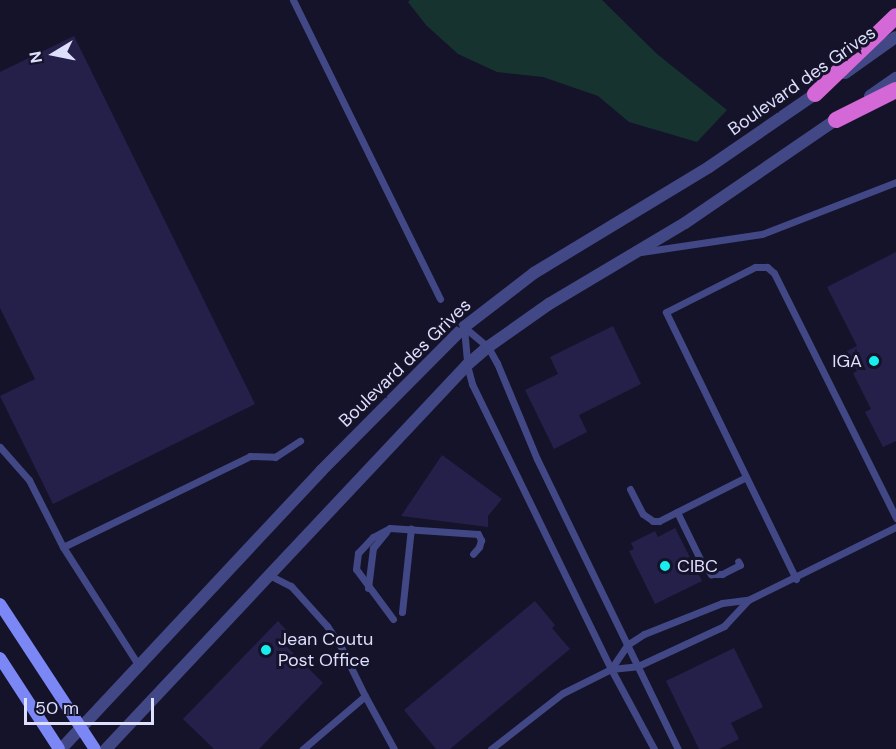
<!DOCTYPE html>
<html>
<head>
<meta charset="utf-8">
<style>
  body { margin:0 }
  #map { position:relative; width:896px; height:749px; overflow:hidden; background:#14132a; font-family:"DM Sans",sans-serif }
  div>[style] { position:absolute }
  .green>* { inset:0; background:#16332f }
  .building>* { inset:0; background:#242049 }
  .service>* { height:7px; margin:-3.5px; padding:0 3.5px; transform-origin:3.5px; border-radius:3.5px; background:#424785 }
  .tertiary>* { height:12px; margin:-6px; padding:0 6px; transform-origin:6px; border-radius:6px; background:#424785 }
  .secondary>* { height:12px; margin:-6px; padding:0 6px; transform-origin:6px; border-radius:6px; background:#7c87f6 }
  .trunk>* { height:16px; margin:-8px; padding:0 8px; transform-origin:8px; border-radius:8px; background:#d368d6 }
  .dots>* { width:16px; height:16px; translate:-50% -50%; box-sizing:border-box; border:3px solid #14132a; border-radius:50% }
  span { translate:-50% -50%; white-space:nowrap; text-align:center; line-height:1.15; -webkit-text-stroke:6px #14132a; paint-order:stroke }
  .street-label { font-size:18px; color:#dedefd }
  .poi-label { font-size:18px; color:#dedefd }
  .right { translate:-100% -50%; text-align:right }
  .left { translate:0 -50%; text-align:left }
  .north { position:absolute; left:24px; top:24px; width:60px; height:60px; -webkit-text-stroke:4px #14132a; paint-order:stroke; rotate:260deg; font-size:16px; font-weight:700; line-height:24px; text-align:center; color:#dedefd }
  .north::after { content:''; display:block; margin:auto; width:21px; height:27px; background:#dedefd; clip-path:polygon(50% 0,100% 100%,50% 72%,0 100%) }
  .scale { position:absolute; left:24px; top:698px; width:130px; height:27px; box-sizing:border-box; border:3px solid #dedefd; border-top:0; padding-left:8px; font-size:18px; line-height:21px; white-space:nowrap; color:#dedefd; -webkit-text-stroke:4px #14132a; paint-order:stroke }
</style>
</head>
<body>
<div id="map">
  <div class="green">
    <i style="clip-path:polygon(410px 0,602px 0,657px 54px,727px 110px,697px 142px,629px 122px,598px 96px,543px 77px,497px 72px,458px 54px,426px 25px,408px 2px)"></i>
  </div>
  <div class="building">
    <i style="clip-path:polygon(74px 36px,255px 404px,53px 504px,0 396px,35px 379px,0 308px,0 72px)"></i>
    <i style="clip-path:polygon(896px 252px,896px 441px,883px 447px,865px 412px,871px 409px,853px 373px,857px 371px,847px 351px,857px 346px,827px 287px)"></i>
    <i style="clip-path:polygon(613px 326px,641px 384px,579px 415px,587px 432px,554px 449px,525px 390px,558px 374px,550px 357px)"></i>
    <i style="clip-path:polygon(442px 455px,502px 499px,488px 516px,488px 527px,401px 516px)"></i>
    <i style="clip-path:polygon(675px 528px,702px 581px,655px 604px,629px 551px,634px 549px,631px 543px,655px 531px,658px 537px)"></i>
    <i style="clip-path:polygon(535px 601px,555px 625px,552px 628px,570px 649px,450px 749px,436px 749px,404px 710px)"></i>
    <i style="clip-path:polygon(278px 621px,288px 632px,280px 640px,323px 683px,259px 749px,214px 749px,183px 719px)"></i>
    <i style="clip-path:polygon(734px 648px,763px 707px,731px 723px,739px 739px,719px 749px,699px 749px,666px 681px)"></i>
  </div>
  <div class="service">
    <i style="left:293px;top:0;width:333px;rotate:63.8deg"></i>
    <i style="left:641px;top:252px;width:122px;rotate:-8.5deg"></i>
    <i style="left:762px;top:234px;width:144px;rotate:-21.2deg"></i>
    <i style="left:464px;top:327px;width:31px;rotate:40deg"></i>
    <i style="left:488px;top:347px;width:18px;rotate:61deg"></i>
    <i style="left:497px;top:363px;width:104px;rotate:67.4deg"></i>
    <i style="left:537px;top:459px;width:322px;rotate:64.1deg"></i>
    <i style="left:464px;top:327px;width:38px;rotate:85deg"></i>
    <i style="left:467px;top:365px;width:20px;rotate:75deg"></i>
    <i style="left:472px;top:384px;width:317px;rotate:64deg"></i>
    <i style="left:611px;top:669px;width:91px;rotate:61.7deg"></i>
    <i style="left:0;top:447px;width:44px;rotate:48.7deg"></i>
    <i style="left:29px;top:480px;width:75px;rotate:63.1deg"></i>
    <i style="left:63px;top:547px;width:141px;rotate:57.4deg"></i>
    <i style="left:630px;top:489px;width:28px;rotate:63deg"></i>
    <i style="left:643px;top:514px;width:12px;rotate:35deg"></i>
    <i style="left:653px;top:521px;width:6px"></i>
    <i style="left:659px;top:521px;width:97px;rotate:-26.8deg"></i>
    <i style="left:677px;top:512px;width:52px;rotate:63.9deg"></i>
    <i style="left:700px;top:559px;width:19px;rotate:54deg"></i>
    <i style="left:711px;top:574px;width:11px"></i>
    <i style="left:722px;top:574px;width:20px;rotate:-27deg"></i>
    <i style="left:740px;top:565px;width:4px;rotate:-117deg"></i>
    <i style="left:63px;top:547px;width:208px;rotate:-25.9deg"></i>
    <i style="left:250px;top:456px;width:25px;rotate:2deg"></i>
    <i style="left:275px;top:457px;width:30px;rotate:-33deg"></i>
    <i style="left:269px;top:575px;width:25px;rotate:27deg"></i>
    <i style="left:291px;top:586px;width:54px;rotate:48deg"></i>
    <i style="left:327px;top:626px;width:23px;rotate:56deg"></i>
    <i style="left:340px;top:645px;width:57px;rotate:63.9deg"></i>
    <i style="left:365px;top:696px;width:82px;rotate:139.5deg"></i>
    <i style="left:796px;top:579px;width:297px;rotate:-116deg"></i>
    <i style="left:666px;top:312px;width:100px;rotate:-26.8deg"></i>
    <i style="left:755px;top:267px;width:12px"></i>
    <i style="left:767px;top:267px;width:9px;rotate:41deg"></i>
    <i style="left:774px;top:273px;width:274px;rotate:63.5deg"></i>
    <i style="left:368px;top:588px;width:40px;rotate:-82.9deg"></i>
    <i style="left:373px;top:548px;width:21px;rotate:-51deg"></i>
    <i style="left:402px;top:612px;width:84px;rotate:-83.9deg"></i>
    <i style="left:393px;top:619px;width:62px;rotate:-126.5deg"></i>
    <i style="left:356px;top:569px;width:16px;rotate:-83deg"></i>
    <i style="left:358px;top:553px;width:22px;rotate:-47deg"></i>
    <i style="left:373px;top:537px;width:19px;rotate:-28deg"></i>
    <i style="left:390px;top:528px;width:88px;rotate:3.9deg"></i>
    <i style="left:478px;top:534px;width:7px;rotate:63deg"></i>
    <i style="left:481px;top:540px;width:7px;rotate:106deg"></i>
    <i style="left:479px;top:547px;width:9px;rotate:131deg"></i>
    <i style="left:611px;top:669px;width:29px;rotate:-56deg"></i>
    <i style="left:627px;top:645px;width:20px;rotate:-33deg"></i>
    <i style="left:644px;top:634px;width:84px;rotate:-21.7deg"></i>
    <i style="left:722px;top:603px;width:26px;rotate:-7deg"></i>
    <i style="left:748px;top:600px;width:165px;rotate:-26.3deg"></i>
    <i style="left:365px;top:696px;width:60px;rotate:61.3deg"></i>
    <i style="left:491px;top:749px;width:91px;rotate:-37.9deg"></i>
    <i style="left:563px;top:693px;width:54px;rotate:-26.6deg"></i>
    <i style="left:611px;top:669px;width:27px;rotate:-6deg"></i>
    <i style="left:638px;top:666px;width:95px;rotate:-24.9deg"></i>
    <i style="left:724px;top:626px;width:35px;rotate:-47deg"></i>
  </div>
  <div class="tertiary">
    <i style="left:845px;top:73px;width:62px;rotate:-35.2deg"></i>
    <i style="left:870px;top:96px;width:32px;rotate:-35deg"></i>
    <i style="left:61px;top:749px;width:381px;rotate:-46.9deg"></i>
    <i style="left:321px;top:471px;width:203px;rotate:-45.2deg"></i>
    <i style="left:464px;top:327px;width:88px;rotate:-37.6deg"></i>
    <i style="left:534px;top:273px;width:205px;rotate:-31.2deg"></i>
    <i style="left:709px;top:167px;width:136px;rotate:-34.5deg"></i>
    <i style="left:106px;top:749px;width:527px;rotate:-46.77deg"></i>
    <i style="left:467px;top:365px;width:28px;rotate:-41deg"></i>
    <i style="left:488px;top:347px;width:75px;rotate:-35.2deg"></i>
    <i style="left:549px;top:304px;width:158px;rotate:-30.8deg"></i>
    <i style="left:685px;top:223px;width:189px;rotate:-34.4deg"></i>
  </div>
  <div class="secondary">
    <i style="left:0;top:604px;width:173px;rotate:56.8deg"></i>
    <i style="left:0;top:658px;width:108px;rotate:57deg"></i>
  </div>
  <div class="trunk">
    <i style="left:815px;top:94px;width:112px;rotate:-43.9deg"></i>
    <i style="left:836px;top:120px;width:67px;rotate:-26.6deg"></i>
  </div>
  <div class="dots">
    <i style="left:874px;top:361px;background:#18eeeb"></i>
    <i style="left:665px;top:566px;background:#18eeeb"></i>
    <i style="left:266px;top:650px;background:#18eeeb"></i>
  </div>
  <div class="street-label">
    <span style="left:802px;top:81px;rotate:-35deg">Boulevard des Grives</span>
    <span style="left:405px;top:363px;rotate:-44deg">Boulevard des Grives</span>
  </div>
  <div class="poi-label">
    <span class="right" style="left:862px;top:361px">IGA</span>
    <span class="left" style="left:677px;top:566px">CIBC</span>
    <span class="left" style="left:278px;top:650px">Jean Coutu<br>Post Office</span>
  </div>
  <div class="north">N</div>
  <div class="scale">50 m</div>
</div>
</body>
</html>
